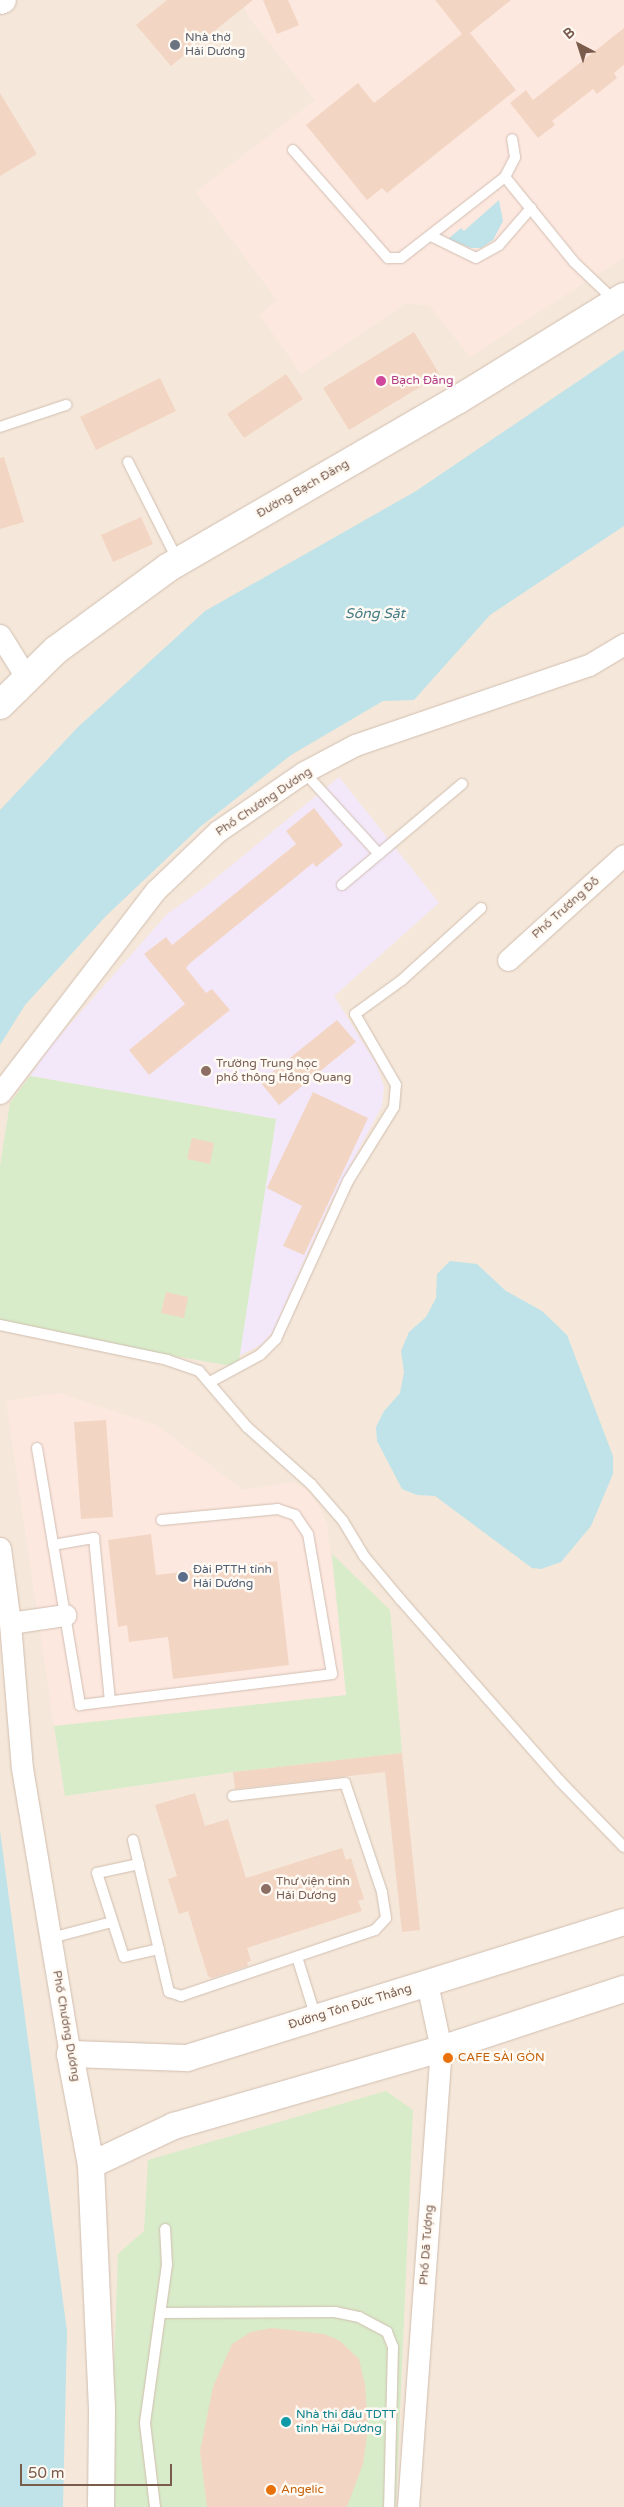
<!DOCTYPE html>
<html>
<head>
<meta charset="utf-8">
<style>
  body { margin:0 }
  #map { position:relative; width:624px; height:2507px; overflow:hidden; background:#fdf6ec; font-family:"Varela Round",sans-serif }
  div>[style] { position:absolute }
  .residential>* { inset:0; background:#f5e8da }
  .commercial>* { inset:0; background:#fde8e0 }
  .education>* { inset:0; background:#f3e8fa }
  .green>* { inset:0; background:#d8ecc9 }
  .water>* { inset:0; background:#bfe3e8 }
  .building>* { inset:0; background:#f3d5c3 }
  .roads { filter:drop-shadow(0 0 1px #d1beb0) drop-shadow(0 0 1px #d1beb0) }
  .service>* { height:10px; margin:-5px; padding:0 5px; transform-origin:5px; border-radius:5px; background:#fff }
  .minor>* { height:21px; margin:-10.5px; padding:0 10.5px; transform-origin:10.5px; border-radius:10.5px; background:#fff }
  .tertiary>* { height:26px; margin:-13px; padding:0 13px; transform-origin:13px; border-radius:13px; background:#fff }
  .secondary>* { height:28px; margin:-14px; padding:0 14px; transform-origin:14px; border-radius:14px; background:#fff }
  .dots>* { width:14px; height:14px; translate:-50% -50%; box-sizing:border-box; border:2px solid #fffaf3; border-radius:50% }
  span { translate:-50% -50%; white-space:nowrap; text-align:center; line-height:1.15; -webkit-text-stroke:5px #fffaf3; paint-order:stroke }
  .worship-label { font-size:12px; color:#5b616d }
  .left { translate:0 -50%; text-align:left }
  .hotel-label { font-size:12px; color:#b23c85 }
  .street-label { font-size:12px; color:#7a5c4d }
  .education-label { font-size:12px; color:#785e54 }
  .service-label { font-size:12px; color:#4e5e75 }
  .food-label { font-size:12px; color:#c56008 }
  .culture-label { font-size:12px; color:#0d838f }
  .water-label { font-size:14px; color:#437c86; font-style:italic }
  .north { position:absolute; left:554px; top:20px; width:50px; height:50px; -webkit-text-stroke:4px #fffaf3; paint-order:stroke; rotate:320deg; font-size:14px; font-weight:700; line-height:20px; text-align:center; color:#7a5c4d }
  .north::after { content:''; display:block; margin:auto; width:18px; height:22px; background:#7a5c4d; clip-path:polygon(50% 0,100% 100%,50% 72%,0 100%) }
  .scale { position:absolute; left:20px; top:2464px; width:152px; height:22px; box-sizing:border-box; border:2px solid #7a5c4d; border-top:0; padding-left:6px; font-size:15px; line-height:18px; white-space:nowrap; color:#7a5c4d; -webkit-text-stroke:4px #fffaf3; paint-order:stroke }
</style>
</head>
<body>
<div id="map">
  <div class="residential">
    <i style="clip-path:polygon(0 0,624px 0,624px 2507px,0 2507px)"></i>
  </div>
  <div class="commercial">
    <i style="clip-path:polygon(242px 0,624px 0,624px 257px,470px 357px,430px 306px,406px 303px,301px 374px,260px 315px,277px 300px,196px 192px,315px 100px,247px 15px)"></i>
    <i style="clip-path:polygon(59px 1393px,156px 1425px,243px 1490px,293px 1482px,306px 1489px,318px 1504px,327px 1525px,347px 1695px,54px 1726px,6px 1401px)"></i>
  </div>
  <div class="education">
    <i style="clip-path:polygon(339px 777px,439px 903px,334px 996px,377px 1065px,384px 1087px,382px 1106px,328px 1207px,273px 1331px,262px 1344px,239px 1356px,276px 1119px,30px 1076px,51px 1046px,167px 914px,205px 887px)"></i>
  </div>
  <div class="green">
    <i style="clip-path:polygon(30px 1076px,276px 1119px,238px 1367px,0 1326px,0 1166px,10px 1103px)"></i>
    <i style="clip-path:polygon(332px 1554px,390px 1610px,402px 1753px,233px 1772px,65px 1796px,54px 1726px,346px 1695px)"></i>
    <i style="clip-path:polygon(386px 2091px,413px 2110px,396px 2507px,109px 2507px,118px 2254px,144px 2231px,148px 2160px)"></i>
  </div>
  <div class="water">
    <i style="clip-path:polygon(499px 200px,503px 221px,493px 240px,481px 248px,471px 248px,448px 239px,461px 228px,464px 231px)"></i>
    <i style="clip-path:polygon(624px 350px,624px 526px,490px 615px,414px 700px,383px 701px,291px 755px,200px 827px,106px 916px,25px 1005px,0 1045px,0 810px,77px 728px,205px 611px,416px 491px)"></i>
    <i style="clip-path:polygon(450px 1261px,477px 1264px,506px 1291px,542px 1311px,567px 1335px,613px 1456px,613px 1474px,591px 1526px,561px 1562px,541px 1569px,532px 1568px,435px 1496px,417px 1495px,402px 1489px,377px 1441px,376px 1427px,384px 1411px,400px 1393px,404px 1372px,401px 1351px,409px 1332px,426px 1317px,436px 1298px,437px 1274px)"></i>
    <i style="clip-path:polygon(0 1831px,67px 2331px,63px 2507px,0 2507px)"></i>
  </div>
  <div class="building">
    <i style="clip-path:polygon(167px 0,253px 0,171px 66px,136px 25px)"></i>
    <i style="clip-path:polygon(263px 0,288px 0,299px 25px,277px 34px)"></i>
    <i style="clip-path:polygon(435px 0,511px 0,470px 33px,516px 90px,387px 193px,382px 188px,367px 200px,306px 125px,358px 83px,374px 103px,462px 34px)"></i>
    <i style="clip-path:polygon(624px 28px,624px 65px,614px 73px,617px 78px,597px 94px,593px 89px,552px 121px,555px 125px,538px 138px,510px 103px,526px 90px,533px 100px)"></i>
    <i style="clip-path:polygon(0 93px,37px 154px,0 176px)"></i>
    <i style="clip-path:polygon(414px 332px,440px 375px,349px 430px,323px 388px)"></i>
    <i style="clip-path:polygon(286px 374px,303px 399px,244px 438px,227px 414px)"></i>
    <i style="clip-path:polygon(160px 378px,176px 411px,96px 450px,80px 417px)"></i>
    <i style="clip-path:polygon(4px 457px,24px 522px,0 529px,0 458px)"></i>
    <i style="clip-path:polygon(141px 517px,153px 544px,113px 562px,101px 535px)"></i>
    <i style="clip-path:polygon(314px 808px,343px 845px,316px 867px,313px 863px,189px 964px,186px 968px,206px 993px,212px 989px,230px 1010px,149px 1075px,129px 1050px,185px 1004px,144px 954px,166px 937px,172px 945px,296px 844px,286px 831px)"></i>
    <i style="clip-path:polygon(337px 1020px,356px 1042px,279px 1105px,260px 1082px)"></i>
    <i style="clip-path:polygon(313px 1092px,368px 1118px,304px 1255px,283px 1246px,302px 1206px,267px 1188px)"></i>
    <i style="clip-path:polygon(192px 1138px,214px 1143px,210px 1164px,187px 1159px)"></i>
    <i style="clip-path:polygon(166px 1292px,188px 1297px,184px 1318px,161px 1313px)"></i>
    <i style="clip-path:polygon(106px 1420px,113px 1517px,81px 1519px,74px 1422px)"></i>
    <i style="clip-path:polygon(151px 1534px,156px 1575px,277px 1561px,289px 1665px,173px 1679px,168px 1637px,129px 1642px,127px 1625px,118px 1627px,108px 1540px)"></i>
    <i style="clip-path:polygon(402px 1753px,420px 1930px,402px 1932px,385px 1772px,235px 1789px,233px 1772px)"></i>
    <i style="clip-path:polygon(195px 1793px,205px 1826px,228px 1819px,246px 1878px,342px 1848px,346px 1860px,351px 1858px,364px 1899px,358px 1901px,362px 1911px,247px 1948px,251px 1961px,247px 1962px,248px 1966px,212px 1978px,208px 1976px,188px 1911px,179px 1914px,168px 1879px,177px 1876px,155px 1805px)"></i>
    <i style="clip-path:polygon(272px 2328px,324px 2334px,340px 2341px,359px 2359px,365px 2385px,368px 2428px,363px 2464px,347px 2507px,207px 2507px,200px 2451px,213px 2387px,232px 2344px,251px 2332px)"></i>
  </div>
  <div class="roads">
    <div class="service">
      <i style="left:293px;top:150px;width:144px;rotate:48.7deg"></i>
      <i style="left:388px;top:258px;width:13px"></i>
      <i style="left:401px;top:258px;width:132px;rotate:-37.9deg"></i>
      <i style="left:505px;top:177px;width:22px;rotate:-63deg"></i>
      <i style="left:515px;top:157px;width:18px;rotate:-99deg"></i>
      <i style="left:505px;top:177px;width:109px;rotate:50.9deg"></i>
      <i style="left:574px;top:262px;width:57px;rotate:43.6deg"></i>
      <i style="left:431px;top:236px;width:50px;rotate:26.1deg"></i>
      <i style="left:476px;top:258px;width:26px;rotate:-29deg"></i>
      <i style="left:499px;top:245px;width:49px;rotate:-49.1deg"></i>
      <i style="left:0;top:427px;width:70px;rotate:-18.4deg"></i>
      <i style="left:128px;top:462px;width:111px;rotate:63.2deg"></i>
      <i style="left:304px;top:772px;width:111px;rotate:47.6deg"></i>
      <i style="left:342px;top:885px;width:157px;rotate:-40.1deg"></i>
      <i style="left:0;top:1325px;width:171px;rotate:11.8deg"></i>
      <i style="left:167px;top:1360px;width:34px;rotate:19deg"></i>
      <i style="left:199px;top:1371px;width:74px;rotate:49.4deg"></i>
      <i style="left:247px;top:1427px;width:86px;rotate:41.7deg"></i>
      <i style="left:311px;top:1484px;width:49px;rotate:49.1deg"></i>
      <i style="left:343px;top:1521px;width:41px;rotate:59deg"></i>
      <i style="left:364px;top:1556px;width:56px;rotate:50.1deg"></i>
      <i style="left:400px;top:1599px;width:242px;rotate:48.7deg"></i>
      <i style="left:560px;top:1781px;width:92px;rotate:45.9deg"></i>
      <i style="left:210px;top:1382px;width:57px;rotate:-28.4deg"></i>
      <i style="left:260px;top:1355px;width:23px;rotate:-45deg"></i>
      <i style="left:276px;top:1339px;width:174px;rotate:-65.5deg"></i>
      <i style="left:348px;top:1181px;width:87px;rotate:-58.1deg"></i>
      <i style="left:394px;top:1107px;width:22px;rotate:-85deg"></i>
      <i style="left:396px;top:1085px;width:82px;rotate:-120deg"></i>
      <i style="left:355px;top:1014px;width:58px;rotate:-35.9deg"></i>
      <i style="left:402px;top:980px;width:107px;rotate:-42.3deg"></i>
      <i style="left:37px;top:1448px;width:261px;rotate:80.5deg"></i>
      <i style="left:80px;top:1705px;width:254px;rotate:-7deg"></i>
      <i style="left:332px;top:1674px;width:142px;rotate:-99.7deg"></i>
      <i style="left:308px;top:1534px;width:23px;rotate:-124deg"></i>
      <i style="left:295px;top:1515px;width:18px;rotate:-161deg"></i>
      <i style="left:278px;top:1509px;width:117px;rotate:174.6deg"></i>
      <i style="left:53px;top:1545px;width:42px;rotate:-9.7deg"></i>
      <i style="left:94px;top:1538px;width:164px;rotate:84.4deg"></i>
      <i style="left:133px;top:1840px;width:156px;rotate:76.7deg"></i>
      <i style="left:169px;top:1992px;width:13px;rotate:18deg"></i>
      <i style="left:181px;top:1996px;width:205px;rotate:-18.8deg"></i>
      <i style="left:375px;top:1930px;width:16px;rotate:-47deg"></i>
      <i style="left:386px;top:1918px;width:26px;rotate:-99deg"></i>
      <i style="left:382px;top:1892px;width:115px;rotate:-108.7deg"></i>
      <i style="left:345px;top:1783px;width:113px;rotate:173.4deg"></i>
      <i style="left:139px;top:1864px;width:43px;rotate:167.9deg"></i>
      <i style="left:97px;top:1873px;width:88px;rotate:72.2deg"></i>
      <i style="left:124px;top:1957px;width:36px;rotate:-13deg"></i>
      <i style="left:51px;top:1938px;width:63px;rotate:-14.7deg"></i>
      <i style="left:297px;top:1957px;width:64px;rotate:72.7deg"></i>
      <i style="left:162px;top:2313px;width:173px;rotate:-0.3deg"></i>
      <i style="left:335px;top:2312px;width:25px;rotate:12deg"></i>
      <i style="left:359px;top:2317px;width:32px;rotate:28deg"></i>
      <i style="left:387px;top:2332px;width:16px;rotate:68deg"></i>
      <i style="left:393px;top:2347px;width:160px;rotate:91.4deg"></i>
      <i style="left:155px;top:2507px;width:85px;rotate:-96.8deg"></i>
      <i style="left:145px;top:2423px;width:160px;rotate:-82.1deg"></i>
      <i style="left:167px;top:2265px;width:36px;rotate:-93deg"></i>
    </div>
    <div class="minor">
      <i style="left:0;top:635px;width:49px;rotate:58.2deg"></i>
      <i style="left:508px;top:960px;width:156px;rotate:-42.2deg"></i>
      <i style="left:0;top:1093px;width:256px;rotate:-52.5deg"></i>
      <i style="left:156px;top:890px;width:86px;rotate:-43.6deg"></i>
      <i style="left:218px;top:831px;width:104px;rotate:-34.5deg"></i>
      <i style="left:304px;top:772px;width:58px;rotate:-27.9deg"></i>
      <i style="left:355px;top:745px;width:247px;rotate:-18.9deg"></i>
      <i style="left:589px;top:665px;width:41px;rotate:-31deg"></i>
      <i style="left:0;top:1548px;width:76px;rotate:82.4deg"></i>
      <i style="left:10px;top:1623px;width:145px;rotate:85.3deg"></i>
      <i style="left:22px;top:1768px;width:290px;rotate:80.5deg"></i>
      <i style="left:10px;top:1623px;width:56px;rotate:-8.3deg"></i>
      <i style="left:408px;top:2507px;width:459px;rotate:-85.9deg"></i>
      <i style="left:441px;top:2049px;width:67px;rotate:-102deg"></i>
    </div>
    <div class="tertiary">
      <i style="left:0;top:1px;width:3px;rotate:-18deg"></i>
      <i style="left:91px;top:2165px;width:92px;rotate:-25.2deg"></i>
      <i style="left:174px;top:2126px;width:278px;rotate:-16.1deg"></i>
      <i style="left:441px;top:2049px;width:193px;rotate:-18.2deg"></i>
      <i style="left:101px;top:2507px;width:98px;rotate:-89.4deg"></i>
      <i style="left:102px;top:2409px;width:244px;rotate:-92.6deg"></i>
      <i style="left:91px;top:2165px;width:113px;rotate:-100.7deg"></i>
      <i style="left:70px;top:2054px;width:117px;rotate:2deg"></i>
      <i style="left:187px;top:2058px;width:458px;rotate:-17.3deg"></i>
    </div>
    <div class="secondary">
      <i style="left:0;top:705px;width:78px;rotate:-44.5deg"></i>
      <i style="left:56px;top:650px;width:140px;rotate:-36.3deg"></i>
      <i style="left:169px;top:567px;width:335px;rotate:-30.1deg"></i>
      <i style="left:459px;top:399px;width:194px;rotate:-31.7deg"></i>
    </div>
  </div>
  <div class="dots">
    <i style="left:175px;top:45px;background:#6b7280"></i>
    <i style="left:381px;top:381px;background:#d1479c"></i>
    <i style="left:206px;top:1071px;background:#8d6e63"></i>
    <i style="left:183px;top:1577px;background:#5c6f8a"></i>
    <i style="left:266px;top:1889px;background:#8d6e63"></i>
    <i style="left:448px;top:2058px;background:#e8710a"></i>
    <i style="left:286px;top:2422px;background:#0f9aa8"></i>
    <i style="left:271px;top:2490px;background:#e8710a"></i>
  </div>
  <div class="worship-label">
    <span class="left" style="left:185px;top:45px">Nhà thờ<br>Hải Dương</span>
  </div>
  <div class="hotel-label">
    <span class="left" style="left:391px;top:381px">Bạch Đằng</span>
  </div>
  <div class="street-label">
    <span style="left:303px;top:489px;rotate:-30deg">Đường Bạch Đằng</span>
    <span style="left:264px;top:802px;rotate:-34deg">Phố Chương Dương</span>
    <span style="left:566px;top:908px;rotate:-42deg">Phố Trương Đỗ</span>
    <span style="left:350px;top:2007px;rotate:-17deg">Đường Tôn Đức Thắng</span>
    <span style="left:66px;top:2026px;rotate:80deg">Phố Chương Dương</span>
    <span style="left:427px;top:2245px;rotate:-86deg">Phố Dã Tượng</span>
  </div>
  <div class="education-label">
    <span class="left" style="left:216px;top:1071px">Trường Trung học<br>phổ thông Hồng Quang</span>
    <span class="left" style="left:276px;top:1889px">Thư viện tỉnh<br>Hải Dương</span>
  </div>
  <div class="service-label">
    <span class="left" style="left:193px;top:1577px">Đài PTTH tỉnh<br>Hải Dương</span>
  </div>
  <div class="food-label">
    <span class="left" style="left:458px;top:2058px">CAFE SÀI GÒN</span>
    <span class="left" style="left:281px;top:2490px">Angelic</span>
  </div>
  <div class="culture-label">
    <span class="left" style="left:296px;top:2422px">Nhà thi đấu TDTT<br>tỉnh Hải Dương</span>
  </div>
  <div class="water-label">
    <span style="left:375px;top:614px">Sông Sặt</span>
  </div>
  <div class="north">B</div>
  <div class="scale">50 m</div>
</div>
</body>
</html>
